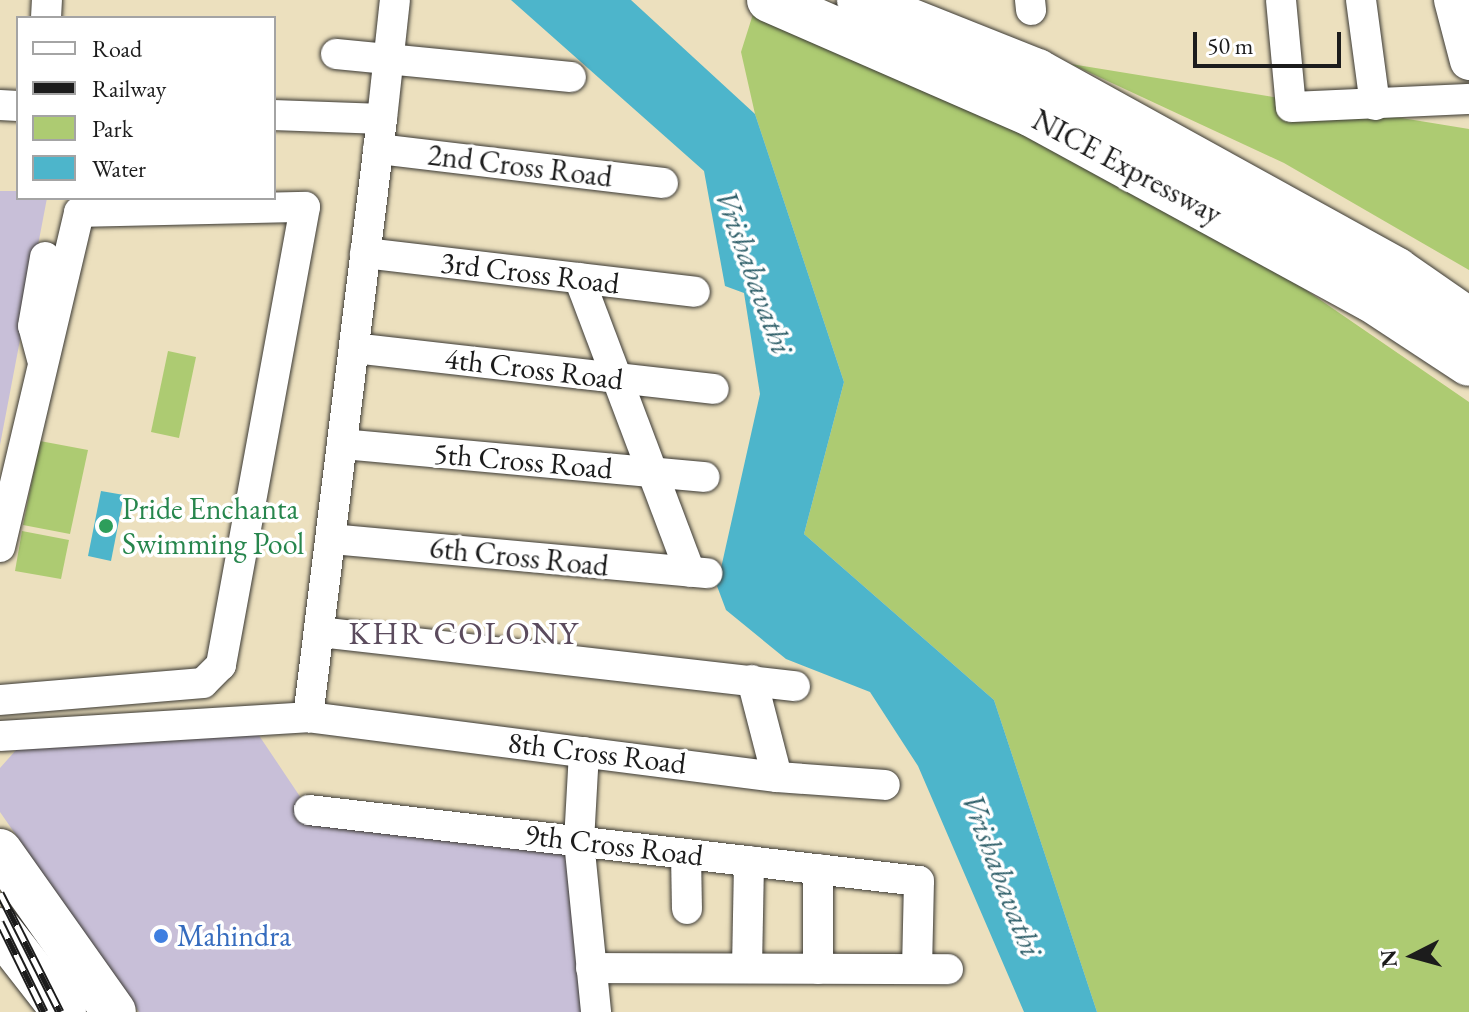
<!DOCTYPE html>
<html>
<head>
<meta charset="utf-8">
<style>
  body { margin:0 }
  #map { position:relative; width:1469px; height:1012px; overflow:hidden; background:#ece0be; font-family:"EB Garamond",serif }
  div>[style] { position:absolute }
  .industrial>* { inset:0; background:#c8bfd8 }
  .green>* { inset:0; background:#adcb72 }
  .water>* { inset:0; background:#4db5cb }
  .roads { filter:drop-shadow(0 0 2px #3b3934) drop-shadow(0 0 2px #3b3934) }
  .minor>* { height:30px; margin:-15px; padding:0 15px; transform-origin:15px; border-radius:15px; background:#fff }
  .major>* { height:38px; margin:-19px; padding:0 19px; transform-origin:19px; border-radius:19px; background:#fff }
  .highway>* { height:44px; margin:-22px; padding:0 22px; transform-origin:22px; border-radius:22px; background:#fff }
  .rail>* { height:9px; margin-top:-4.5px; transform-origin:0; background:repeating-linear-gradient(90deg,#fff 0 18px,#1c1c1c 0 36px); box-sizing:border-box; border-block:2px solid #1c1c1c }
  .dots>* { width:22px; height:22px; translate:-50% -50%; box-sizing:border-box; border:4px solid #fff; border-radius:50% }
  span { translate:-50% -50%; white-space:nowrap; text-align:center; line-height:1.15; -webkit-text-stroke:7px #fff; paint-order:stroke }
  .street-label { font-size:30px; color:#1c1c1c }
  .leisure-label { font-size:30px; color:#27864d }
  .left { translate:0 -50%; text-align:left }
  .shop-label { font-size:30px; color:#366cbe }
  .water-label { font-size:32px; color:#32616b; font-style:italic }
  .neighbourhood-label { font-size:32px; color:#5b4b5d; letter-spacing:2px }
  .legend { position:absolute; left:16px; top:16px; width:260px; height:184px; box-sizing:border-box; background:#fff; border:2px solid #a4a4a4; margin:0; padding:10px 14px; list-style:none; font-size:24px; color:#1c1c1c }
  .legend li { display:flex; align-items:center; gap:16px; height:40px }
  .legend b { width:40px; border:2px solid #a4a4a4 }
  .north { position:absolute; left:1373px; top:916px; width:80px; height:80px; -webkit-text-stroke:6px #fff; paint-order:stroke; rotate:264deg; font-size:22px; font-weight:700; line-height:32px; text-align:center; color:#1c1c1c }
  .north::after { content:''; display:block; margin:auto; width:28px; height:36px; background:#1c1c1c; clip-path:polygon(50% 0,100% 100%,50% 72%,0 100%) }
  .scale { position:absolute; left:1193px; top:32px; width:148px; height:36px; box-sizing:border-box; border:4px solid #1c1c1c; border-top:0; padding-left:10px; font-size:24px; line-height:28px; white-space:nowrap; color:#1c1c1c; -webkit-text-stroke:6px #fff; paint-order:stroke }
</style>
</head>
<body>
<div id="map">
  <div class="industrial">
    <i style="clip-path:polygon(0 191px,18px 191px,18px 198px,47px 198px,0 445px)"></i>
    <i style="clip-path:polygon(244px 713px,309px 810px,575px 843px,592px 1012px,139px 1012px,0 812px,0 768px,24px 741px)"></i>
  </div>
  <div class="green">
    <i style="clip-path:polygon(753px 14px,1025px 135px,1303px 288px,1469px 402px,1469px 1012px,1097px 1012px,994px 700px,804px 534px,844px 382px,755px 114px,741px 52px)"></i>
    <i style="clip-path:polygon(1071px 64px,1469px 129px,1469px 270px,1284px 163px)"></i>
    <i style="clip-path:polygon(168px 351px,196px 357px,179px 438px,151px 432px)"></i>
    <i style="clip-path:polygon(40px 441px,88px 450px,70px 534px,23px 525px)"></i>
    <i style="clip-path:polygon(22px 531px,69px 540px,61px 579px,15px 571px)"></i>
  </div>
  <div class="water">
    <i style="clip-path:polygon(511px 0,631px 0,755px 114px,844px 382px,804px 534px,994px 700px,1097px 1012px,1024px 1012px,918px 766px,870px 692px,786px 659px,726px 610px,717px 586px,760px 394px,744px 293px,725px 286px,704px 171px)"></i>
    <i style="clip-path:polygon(101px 491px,124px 495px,111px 561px,88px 556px)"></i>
  </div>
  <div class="roads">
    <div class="minor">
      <i style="left:1030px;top:0;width:10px;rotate:84deg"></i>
      <i style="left:1281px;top:0;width:107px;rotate:84.7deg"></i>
      <i style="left:1291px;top:107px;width:178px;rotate:-2.6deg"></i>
      <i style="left:1361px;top:0;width:106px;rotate:82.4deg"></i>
      <i style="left:46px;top:18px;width:18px;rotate:-87deg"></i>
      <i style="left:336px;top:54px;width:236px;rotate:5.6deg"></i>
      <i style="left:0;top:105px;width:18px;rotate:3deg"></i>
      <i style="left:274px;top:115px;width:108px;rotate:2.1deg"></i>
      <i style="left:382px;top:119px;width:603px;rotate:97.05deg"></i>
      <i style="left:382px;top:119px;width:120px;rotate:-83.8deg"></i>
      <i style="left:378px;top:149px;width:287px;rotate:6.8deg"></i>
      <i style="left:365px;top:253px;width:332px;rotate:6.7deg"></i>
      <i style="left:579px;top:278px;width:314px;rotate:69.3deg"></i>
      <i style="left:354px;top:348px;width:362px;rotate:6.5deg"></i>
      <i style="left:42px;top:359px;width:34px;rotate:-105deg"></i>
      <i style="left:33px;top:326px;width:70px;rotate:-80.1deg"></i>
      <i style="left:342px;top:444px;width:364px;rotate:5.2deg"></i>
      <i style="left:331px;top:539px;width:378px;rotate:5.2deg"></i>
      <i style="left:0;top:547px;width:344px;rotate:-76.7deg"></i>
      <i style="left:79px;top:212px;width:226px;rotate:-1.3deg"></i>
      <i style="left:305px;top:207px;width:466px;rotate:100.4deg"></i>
      <i style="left:221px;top:665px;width:25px;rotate:135deg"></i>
      <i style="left:203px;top:683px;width:204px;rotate:175.2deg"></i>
      <i style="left:320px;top:632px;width:478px;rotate:6.5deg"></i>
      <i style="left:752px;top:680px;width:100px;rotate:75.5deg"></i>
      <i style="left:0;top:736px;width:309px;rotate:-3.5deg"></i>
      <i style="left:308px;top:717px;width:473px;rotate:7.3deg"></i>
      <i style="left:777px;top:777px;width:108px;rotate:4.2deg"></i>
      <i style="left:584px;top:752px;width:89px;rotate:93.2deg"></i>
      <i style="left:579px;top:841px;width:172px;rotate:84.3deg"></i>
      <i style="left:309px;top:810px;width:614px;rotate:6.64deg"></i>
      <i style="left:919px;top:881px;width:88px;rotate:91.3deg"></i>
      <i style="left:686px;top:854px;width:55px;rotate:89deg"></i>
      <i style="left:818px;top:869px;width:100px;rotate:90deg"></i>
      <i style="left:591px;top:968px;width:357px;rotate:0.2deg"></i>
      <i style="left:747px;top:968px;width:107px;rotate:-88.9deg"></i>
    </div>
    <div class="major">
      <i style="left:1453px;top:0;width:63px;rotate:75.3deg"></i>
    </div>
    <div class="highway">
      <i style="left:769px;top:0;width:287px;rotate:23.6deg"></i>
      <i style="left:1032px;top:115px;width:385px;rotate:28.6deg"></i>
      <i style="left:1370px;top:299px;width:118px;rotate:33.3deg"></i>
      <i style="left:859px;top:0;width:192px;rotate:21.7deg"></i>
      <i style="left:1037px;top:71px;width:411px;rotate:28.9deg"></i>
      <i style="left:1397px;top:270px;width:88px;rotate:34.8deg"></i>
      <i style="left:0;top:851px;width:197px;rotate:54.7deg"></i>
      <i style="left:0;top:930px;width:104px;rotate:52deg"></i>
    </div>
  </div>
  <div class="rail">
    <i style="left:0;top:893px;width:133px;rotate:63.2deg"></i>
    <i style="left:0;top:922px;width:100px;rotate:63.9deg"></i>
  </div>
  <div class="dots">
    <i style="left:106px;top:526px;background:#2e9e5b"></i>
    <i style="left:161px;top:936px;background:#3f7fe0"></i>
  </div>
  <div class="street-label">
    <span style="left:520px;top:166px;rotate:7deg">2nd Cross Road</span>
    <span style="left:1127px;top:167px;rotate:28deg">NICE Expressway</span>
    <span style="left:530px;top:273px;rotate:7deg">3rd Cross Road</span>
    <span style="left:534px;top:369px;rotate:7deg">4th Cross Road</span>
    <span style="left:523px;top:461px;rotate:5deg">5th Cross Road</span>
    <span style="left:519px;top:557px;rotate:6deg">6th Cross Road</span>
    <span style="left:597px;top:753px;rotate:7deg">8th Cross Road</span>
    <span style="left:614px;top:845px;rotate:7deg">9th Cross Road</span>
  </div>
  <div class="leisure-label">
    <span class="left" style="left:122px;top:526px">Pride Enchanta<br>Swimming Pool</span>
  </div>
  <div class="shop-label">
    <span class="left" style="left:177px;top:936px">Mahindra</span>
  </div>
  <div class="water-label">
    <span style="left:754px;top:272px;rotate:70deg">Vrishabavathi</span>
    <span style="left:1002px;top:875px;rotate:69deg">Vrishabavathi</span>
  </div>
  <div class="neighbourhood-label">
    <span style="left:464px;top:633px">KHR COLONY</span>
  </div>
  <ul class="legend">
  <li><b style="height:10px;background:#fff"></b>Road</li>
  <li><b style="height:10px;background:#1c1c1c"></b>Railway</li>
  <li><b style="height:22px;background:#adcb72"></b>Park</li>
  <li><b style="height:22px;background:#4db5cb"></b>Water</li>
  </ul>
  <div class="north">N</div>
  <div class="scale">50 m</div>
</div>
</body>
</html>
